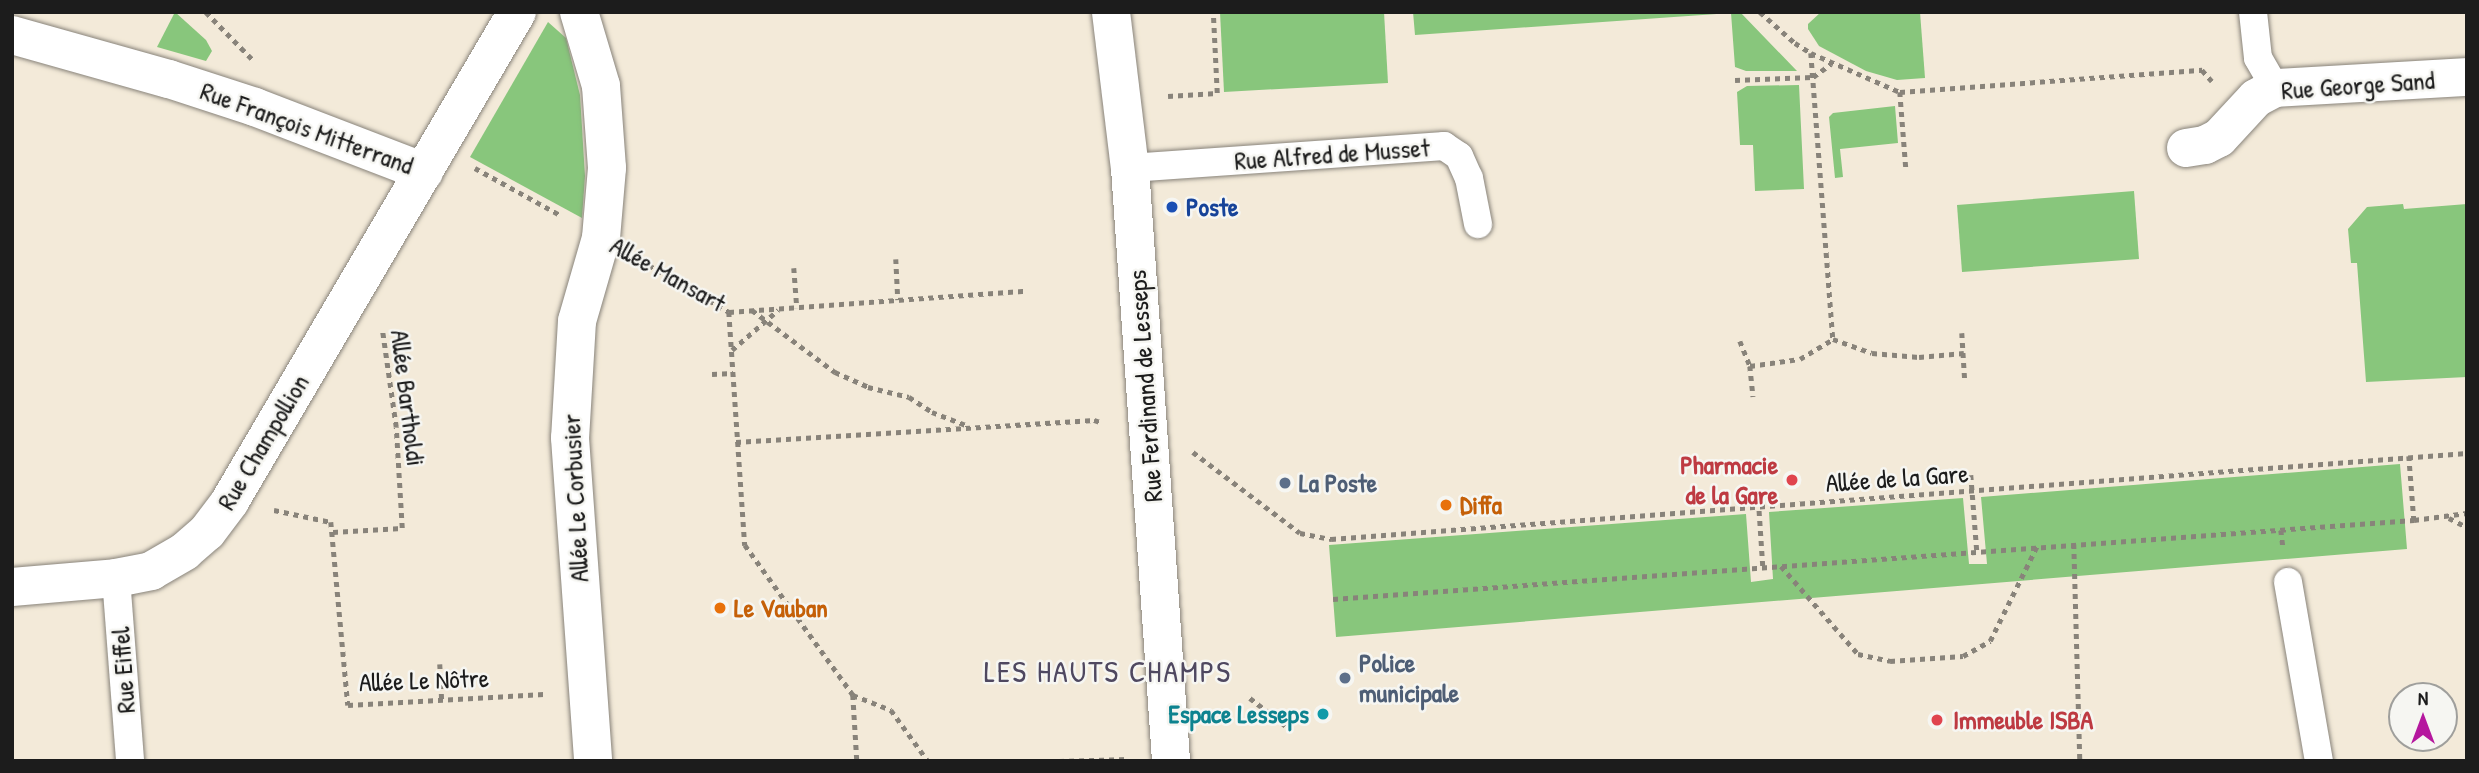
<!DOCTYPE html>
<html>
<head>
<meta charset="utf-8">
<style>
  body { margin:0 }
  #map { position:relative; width:2479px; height:773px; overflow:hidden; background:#f3ead9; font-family:"Patrick Hand",sans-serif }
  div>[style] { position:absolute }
  .green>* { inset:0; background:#88c67c }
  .path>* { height:4.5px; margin-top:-2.25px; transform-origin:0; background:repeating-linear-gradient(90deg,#88837a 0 5px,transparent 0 10px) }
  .roads { filter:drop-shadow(0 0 2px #88837a) drop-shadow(0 0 2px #88837a) }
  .lane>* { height:28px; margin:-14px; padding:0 14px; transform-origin:14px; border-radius:14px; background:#fff }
  .street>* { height:38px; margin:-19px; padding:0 19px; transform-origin:19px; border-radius:19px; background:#fff }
  .dots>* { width:19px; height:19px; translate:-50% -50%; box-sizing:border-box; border:4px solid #f6f6f2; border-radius:50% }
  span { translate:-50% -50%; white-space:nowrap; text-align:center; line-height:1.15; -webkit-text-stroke:5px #f6f6f2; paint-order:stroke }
  .street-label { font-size:26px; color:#1c1c1c }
  .transit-label { font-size:26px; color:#164399; font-weight:700 }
  .left { translate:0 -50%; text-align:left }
  .health-label { font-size:26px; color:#be3a42; font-weight:700 }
  .right { translate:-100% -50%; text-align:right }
  .service-label { font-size:26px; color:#4e5e75; font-weight:700 }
  .food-label { font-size:26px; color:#c56008; font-weight:700 }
  .culture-label { font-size:26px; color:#0d838f; font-weight:700 }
  .quarter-label { font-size:30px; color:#4f4860; letter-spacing:2px }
  .frame { position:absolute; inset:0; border:14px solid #1c1c1c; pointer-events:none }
  .north { position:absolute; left:2388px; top:682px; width:70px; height:70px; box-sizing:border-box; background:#f6f6f2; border:2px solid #9f9f9c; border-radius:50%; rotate:0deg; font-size:19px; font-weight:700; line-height:28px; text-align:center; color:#1c1c1c }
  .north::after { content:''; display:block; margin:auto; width:24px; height:32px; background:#b5179e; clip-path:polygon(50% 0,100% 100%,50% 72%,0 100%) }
</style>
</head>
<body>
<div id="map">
  <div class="green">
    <i style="clip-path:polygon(175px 12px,206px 40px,212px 51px,206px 61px,157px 47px)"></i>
    <i style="clip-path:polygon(1220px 12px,1384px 12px,1388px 83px,1224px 92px)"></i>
    <i style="clip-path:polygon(1413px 12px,1740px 12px,1797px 71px,1746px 71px,1735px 67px,1731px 13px,1415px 35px)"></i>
    <i style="clip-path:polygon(1821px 12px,1920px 12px,1925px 78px,1897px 80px,1866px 71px,1819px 46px,1808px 29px,1808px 24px)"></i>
    <i style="clip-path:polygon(548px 22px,566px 38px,580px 95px,585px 176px,582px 218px,470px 157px)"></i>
    <i style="clip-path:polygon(1799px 85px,1804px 189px,1755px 191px,1753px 145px,1740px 145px,1737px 92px,1747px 86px)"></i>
    <i style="clip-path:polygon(1895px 106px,1898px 143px,1840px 149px,1843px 177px,1835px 178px,1829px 117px,1833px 113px)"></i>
    <i style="clip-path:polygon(2134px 191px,2139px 259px,1962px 272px,1957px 205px)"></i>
    <i style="clip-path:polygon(2403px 204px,2404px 209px,2467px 204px,2467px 377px,2366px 382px,2357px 263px,2351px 263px,2348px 229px,2367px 207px)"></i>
    <i style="clip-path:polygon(2400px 464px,2407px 549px,1336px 637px,1329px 545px,1746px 514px,1751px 582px,1773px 579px,1769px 512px,1963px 498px,1969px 564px,1987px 564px,1981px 497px)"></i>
  </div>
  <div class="path">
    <i style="left:206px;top:12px;width:66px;rotate:45.6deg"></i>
    <i style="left:1760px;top:12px;width:47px;rotate:41.5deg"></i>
    <i style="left:1795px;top:43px;width:19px;rotate:32deg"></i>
    <i style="left:1811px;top:53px;width:97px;rotate:23.7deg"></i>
    <i style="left:1900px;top:92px;width:77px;rotate:85.5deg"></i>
    <i style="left:1811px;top:53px;width:287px;rotate:85.6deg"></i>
    <i style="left:1735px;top:80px;width:78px;rotate:-2.2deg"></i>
    <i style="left:1813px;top:77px;width:22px;rotate:-36deg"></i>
    <i style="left:1900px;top:92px;width:303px;rotate:-4.2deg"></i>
    <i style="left:2202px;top:70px;width:15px;rotate:48deg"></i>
    <i style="left:1168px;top:96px;width:49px;rotate:-3.5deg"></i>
    <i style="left:1217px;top:93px;width:81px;rotate:-92.8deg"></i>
    <i style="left:475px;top:168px;width:97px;rotate:28.9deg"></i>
    <i style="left:896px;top:259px;width:41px;rotate:87.2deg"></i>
    <i style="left:640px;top:260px;width:103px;rotate:30.3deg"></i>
    <i style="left:729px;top:312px;width:297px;rotate:-4.1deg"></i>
    <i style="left:794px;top:268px;width:40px;rotate:85.7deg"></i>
    <i style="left:752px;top:310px;width:104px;rotate:36.8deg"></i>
    <i style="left:835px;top:372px;width:36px;rotate:24deg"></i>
    <i style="left:868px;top:387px;width:42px;rotate:13.7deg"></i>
    <i style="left:909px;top:397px;width:27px;rotate:33deg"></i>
    <i style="left:932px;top:412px;width:40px;rotate:21deg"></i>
    <i style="left:729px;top:312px;width:234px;rotate:86.1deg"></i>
    <i style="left:745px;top:545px;width:185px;rotate:54.2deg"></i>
    <i style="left:853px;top:695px;width:41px;rotate:21.5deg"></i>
    <i style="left:891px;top:710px;width:63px;rotate:54deg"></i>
    <i style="left:1962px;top:333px;width:49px;rotate:86.5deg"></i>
    <i style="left:1740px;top:341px;width:27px;rotate:68deg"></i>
    <i style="left:1750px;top:366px;width:31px;rotate:84deg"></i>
    <i style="left:732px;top:350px;width:61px;rotate:-41deg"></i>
    <i style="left:1750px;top:366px;width:50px;rotate:-8deg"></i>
    <i style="left:1800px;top:359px;width:39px;rotate:-31deg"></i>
    <i style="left:1833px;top:339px;width:41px;rotate:19.7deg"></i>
    <i style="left:1872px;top:353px;width:47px;rotate:4.9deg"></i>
    <i style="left:1919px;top:357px;width:45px;rotate:-5.1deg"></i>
    <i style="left:712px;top:374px;width:21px;rotate:-3deg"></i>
    <i style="left:736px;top:442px;width:359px;rotate:-3.5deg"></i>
    <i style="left:1094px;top:420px;width:9px;rotate:18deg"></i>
    <i style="left:1193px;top:452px;width:134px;rotate:37.1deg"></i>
    <i style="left:1300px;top:533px;width:32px;rotate:11deg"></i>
    <i style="left:1331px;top:539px;width:1139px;rotate:-4.33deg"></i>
    <i style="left:2409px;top:456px;width:64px;rotate:85.5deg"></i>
    <i style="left:1971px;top:475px;width:76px;rotate:85.5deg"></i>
    <i style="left:1758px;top:491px;width:75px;rotate:86.2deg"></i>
    <i style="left:274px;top:510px;width:58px;rotate:11.9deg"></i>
    <i style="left:331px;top:522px;width:184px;rotate:84.7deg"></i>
    <i style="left:348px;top:705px;width:196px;rotate:-3.2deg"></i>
    <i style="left:2449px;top:518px;width:20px;rotate:27deg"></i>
    <i style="left:2281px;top:530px;width:16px;rotate:83deg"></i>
    <i style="left:333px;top:532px;width:69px;rotate:-3.3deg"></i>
    <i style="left:402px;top:528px;width:101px;rotate:-93.4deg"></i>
    <i style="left:396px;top:427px;width:99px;rotate:-98.1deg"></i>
    <i style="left:2074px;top:544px;width:217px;rotate:88.4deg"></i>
    <i style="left:1781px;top:566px;width:117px;rotate:48.8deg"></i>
    <i style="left:1858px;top:654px;width:33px;rotate:12deg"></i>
    <i style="left:1890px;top:661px;width:73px;rotate:-3.9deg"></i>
    <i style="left:1963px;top:656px;width:31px;rotate:-29deg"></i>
    <i style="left:1990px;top:641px;width:106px;rotate:-63.7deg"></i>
    <i style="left:1333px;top:599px;width:1084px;rotate:-4.18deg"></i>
    <i style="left:2414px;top:520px;width:53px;rotate:-7.5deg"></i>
    <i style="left:440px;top:664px;width:36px;rotate:87deg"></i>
    <i style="left:853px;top:695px;width:66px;rotate:86.5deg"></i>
    <i style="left:1250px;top:698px;width:46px;rotate:37.9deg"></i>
    <i style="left:1059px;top:761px;width:69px;rotate:-1.7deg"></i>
  </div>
  <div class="roads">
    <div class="lane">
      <i style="left:2253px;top:12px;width:46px;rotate:83.8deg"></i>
      <i style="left:2258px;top:58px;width:34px;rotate:60deg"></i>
      <i style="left:1130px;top:168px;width:315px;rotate:-4deg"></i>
      <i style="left:1444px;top:146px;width:18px;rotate:34deg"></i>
      <i style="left:1459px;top:156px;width:24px;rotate:66deg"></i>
      <i style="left:1469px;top:178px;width:47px;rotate:78.9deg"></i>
      <i style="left:116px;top:578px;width:184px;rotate:85.6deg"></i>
      <i style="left:2288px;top:582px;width:182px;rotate:80.2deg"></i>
    </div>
    <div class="street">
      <i style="left:579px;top:12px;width:77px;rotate:73.4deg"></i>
      <i style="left:601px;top:86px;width:82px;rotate:85.8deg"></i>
      <i style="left:607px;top:168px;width:70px;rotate:94.9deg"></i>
      <i style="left:601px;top:238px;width:86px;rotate:106.1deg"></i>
      <i style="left:577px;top:321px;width:117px;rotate:93.4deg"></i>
      <i style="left:570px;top:438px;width:324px;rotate:85.9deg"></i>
      <i style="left:1111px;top:12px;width:157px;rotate:83.1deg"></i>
      <i style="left:1130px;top:168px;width:594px;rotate:86.04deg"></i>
      <i style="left:12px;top:35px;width:163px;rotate:15.7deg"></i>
      <i style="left:169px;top:79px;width:90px;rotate:18deg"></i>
      <i style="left:255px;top:107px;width:181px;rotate:21deg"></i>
      <i style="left:2186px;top:148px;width:19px;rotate:-9deg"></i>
      <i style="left:2205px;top:145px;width:16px;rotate:-27deg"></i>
      <i style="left:2219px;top:138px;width:54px;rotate:-47.2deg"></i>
      <i style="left:2256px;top:98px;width:21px;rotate:-28deg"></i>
      <i style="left:2275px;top:88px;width:192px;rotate:-3.3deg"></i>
      <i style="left:12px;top:587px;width:104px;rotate:-4.9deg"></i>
      <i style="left:116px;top:578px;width:36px;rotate:-11deg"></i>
      <i style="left:151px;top:571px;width:39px;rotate:-30deg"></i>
      <i style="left:185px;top:551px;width:29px;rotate:-41deg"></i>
      <i style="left:207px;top:532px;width:39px;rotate:-53deg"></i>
      <i style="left:230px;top:501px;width:567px;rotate:-59.59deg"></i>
    </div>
  </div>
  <div class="dots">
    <i style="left:1172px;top:207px;background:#1a4fb4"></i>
    <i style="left:1792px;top:480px;background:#e0444e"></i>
    <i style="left:1285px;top:483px;background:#5c6f8a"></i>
    <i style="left:1446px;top:505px;background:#e8710a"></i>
    <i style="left:720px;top:608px;background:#e8710a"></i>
    <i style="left:1345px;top:678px;background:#5c6f8a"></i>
    <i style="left:1323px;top:714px;background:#0f9aa8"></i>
    <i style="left:1937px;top:720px;background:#e0444e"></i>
  </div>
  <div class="street-label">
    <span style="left:2358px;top:85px;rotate:-4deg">Rue George Sand</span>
    <span style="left:307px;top:128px;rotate:20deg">Rue François Mitterrand</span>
    <span style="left:1332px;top:154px;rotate:-4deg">Rue Alfred de Musset</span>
    <span style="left:668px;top:274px;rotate:29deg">Allée Mansart</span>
    <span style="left:1145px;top:386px;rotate:-94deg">Rue Ferdinand de Lesseps</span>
    <span style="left:408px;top:398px;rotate:83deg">Allée Bartholdi</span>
    <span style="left:263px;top:442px;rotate:-59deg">Rue Champollion</span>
    <span style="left:1897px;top:478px;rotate:-4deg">Allée de la Gare</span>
    <span style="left:575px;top:498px;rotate:-93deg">Allée Le Corbusier</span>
    <span style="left:123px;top:670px;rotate:-94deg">Rue Eiffel</span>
    <span style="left:424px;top:680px;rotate:-2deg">Allée Le Nôtre</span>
  </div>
  <div class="transit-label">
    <span class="left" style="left:1186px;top:207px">Poste</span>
  </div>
  <div class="health-label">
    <span class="right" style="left:1778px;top:480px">Pharmacie<br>de la Gare</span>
    <span class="left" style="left:1953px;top:720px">Immeuble ISBA</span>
  </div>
  <div class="service-label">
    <span class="left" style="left:1299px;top:483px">La Poste</span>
    <span class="left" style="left:1359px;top:678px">Police<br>municipale</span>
  </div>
  <div class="food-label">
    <span class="left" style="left:1460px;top:505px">Diffa</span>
    <span class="left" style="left:734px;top:608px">Le Vauban</span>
  </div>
  <div class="culture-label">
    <span class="right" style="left:1309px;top:714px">Espace Lesseps</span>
  </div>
  <div class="quarter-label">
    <span style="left:1108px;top:671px">LES HAUTS CHAMPS</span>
  </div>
  <div class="frame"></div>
  <div class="north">N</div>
</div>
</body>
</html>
